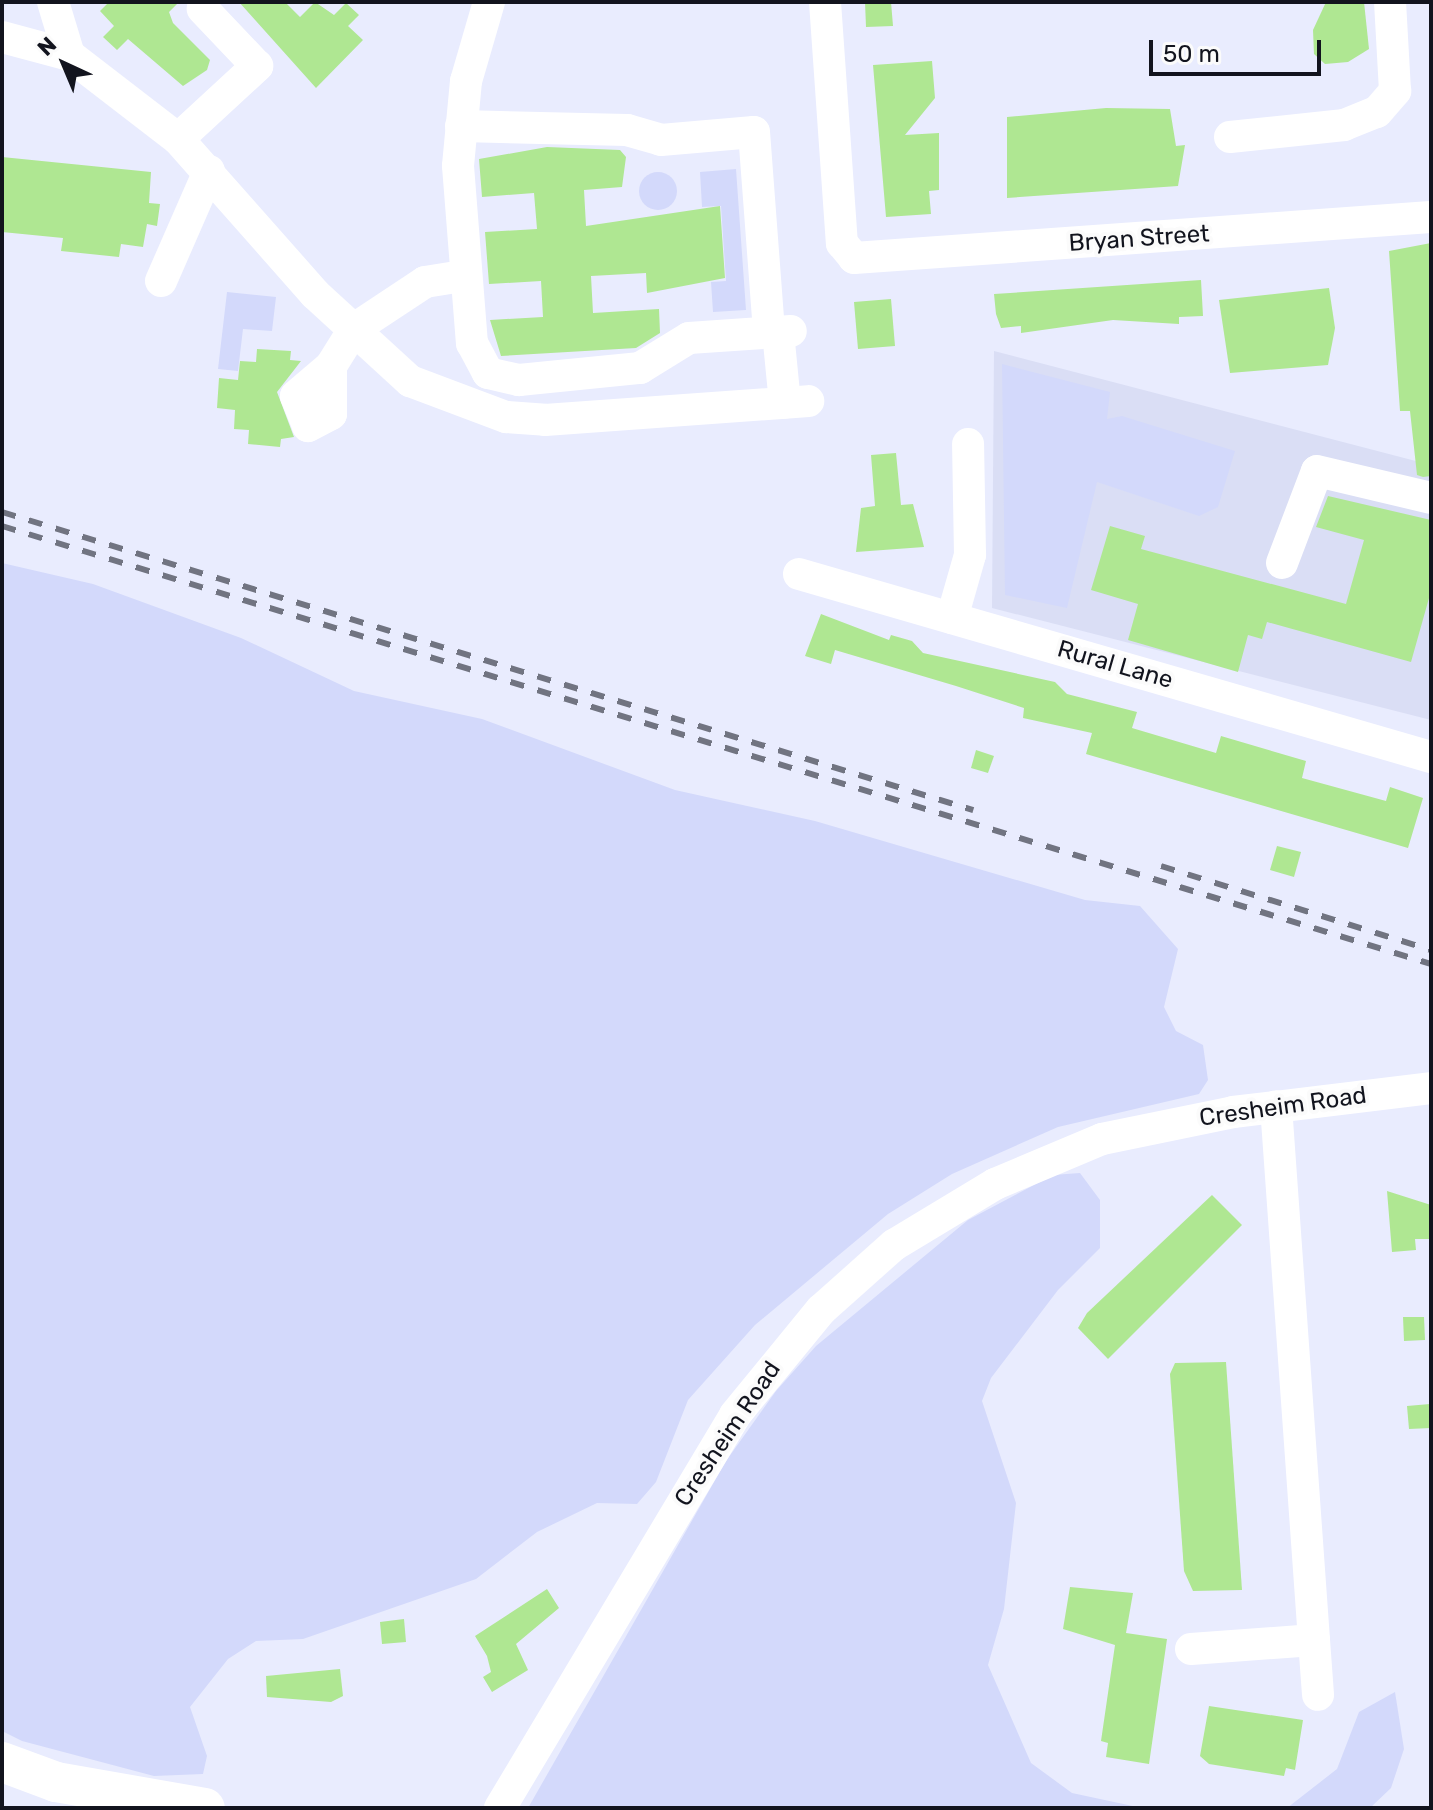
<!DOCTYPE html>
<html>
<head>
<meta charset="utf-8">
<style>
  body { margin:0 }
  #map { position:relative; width:1433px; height:1810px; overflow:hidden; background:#e9ecfe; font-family:Rubik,sans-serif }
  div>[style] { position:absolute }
  .built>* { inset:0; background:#dadef5 }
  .green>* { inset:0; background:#d3d9fb }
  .round { border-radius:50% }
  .building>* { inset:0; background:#afe792 }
  .minor>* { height:32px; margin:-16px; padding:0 16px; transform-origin:16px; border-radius:16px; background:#fff }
  .major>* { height:40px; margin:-20px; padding:0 20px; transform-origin:20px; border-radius:20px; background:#fff }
  .rail>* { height:6px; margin-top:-3px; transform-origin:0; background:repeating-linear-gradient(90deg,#717481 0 14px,transparent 0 28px) }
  span { translate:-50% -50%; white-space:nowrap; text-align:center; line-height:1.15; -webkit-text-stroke:8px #fbfbfb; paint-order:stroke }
  .street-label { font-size:24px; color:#12141e }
  .frame { position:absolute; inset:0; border:4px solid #12141e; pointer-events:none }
  .north { position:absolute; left:24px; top:24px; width:80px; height:80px; -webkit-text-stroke:6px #fbfbfb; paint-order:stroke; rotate:316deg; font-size:22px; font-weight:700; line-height:32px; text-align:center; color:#12141e }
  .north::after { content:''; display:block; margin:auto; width:28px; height:36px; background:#12141e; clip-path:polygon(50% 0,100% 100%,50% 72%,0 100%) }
  .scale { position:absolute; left:1149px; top:40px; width:172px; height:36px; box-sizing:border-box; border:4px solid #12141e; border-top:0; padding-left:10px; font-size:24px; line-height:28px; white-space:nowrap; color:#12141e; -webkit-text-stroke:6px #fbfbfb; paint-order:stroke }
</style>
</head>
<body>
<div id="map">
  <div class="built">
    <i style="clip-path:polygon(994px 351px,1431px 465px,1431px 720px,992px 608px)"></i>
  </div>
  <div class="green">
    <i style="clip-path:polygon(736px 169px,746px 310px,713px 312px,711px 282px,726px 281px,721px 206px,702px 207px,700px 172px)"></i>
    <i class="round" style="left:639px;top:172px;width:38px;height:38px"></i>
    <i style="clip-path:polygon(227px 292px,276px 297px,272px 331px,243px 329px,238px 371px,218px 369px)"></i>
    <i style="clip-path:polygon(1002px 364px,1110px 392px,1107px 419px,1122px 416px,1235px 451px,1218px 507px,1199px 516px,1097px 482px,1067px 608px,1005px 595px)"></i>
    <i style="clip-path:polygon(2px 563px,93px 584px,241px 638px,354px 691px,482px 719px,675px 790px,815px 821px,1085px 900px,1140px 906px,1178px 949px,1164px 1007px,1176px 1031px,1203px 1045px,1208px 1080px,1199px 1094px,1058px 1127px,952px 1174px,888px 1214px,755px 1325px,688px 1400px,656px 1482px,637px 1504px,597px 1503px,537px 1532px,476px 1579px,303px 1639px,256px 1641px,228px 1659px,190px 1707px,207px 1756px,203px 1774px,154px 1776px,22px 1741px,2px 1731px)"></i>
    <i style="clip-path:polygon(1080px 1173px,1100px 1200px,1100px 1248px,1058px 1290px,991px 1378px,982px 1401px,1016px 1503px,1004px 1609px,988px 1665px,1031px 1763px,1072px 1793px,1142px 1808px,528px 1808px,726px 1461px,776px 1391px,816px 1346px,968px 1220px,1053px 1175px)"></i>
    <i style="clip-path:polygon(1395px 1692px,1404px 1749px,1391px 1788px,1370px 1808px,1287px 1808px,1337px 1769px,1359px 1712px)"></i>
  </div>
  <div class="building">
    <i style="clip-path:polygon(109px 2px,179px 2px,169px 12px,173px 23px,210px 60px,207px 70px,183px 86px,128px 39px,117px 50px,103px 37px,114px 26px,100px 11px)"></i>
    <i style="clip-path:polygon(239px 2px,285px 2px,300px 17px,315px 2px,334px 15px,346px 3px,359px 15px,348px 26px,363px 40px,316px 88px)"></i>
    <i style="clip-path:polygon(865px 2px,891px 2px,893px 26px,866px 27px)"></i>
    <i style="clip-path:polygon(1326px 2px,1364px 2px,1369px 49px,1348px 62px,1325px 64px,1314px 54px,1313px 30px)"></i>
    <i style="clip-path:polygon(932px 61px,935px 98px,905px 135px,939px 133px,939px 190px,929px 191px,931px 214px,886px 217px,873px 65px)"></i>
    <i style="clip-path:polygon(1106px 108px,1170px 109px,1176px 146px,1185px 145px,1178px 186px,1007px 198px,1007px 117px)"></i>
    <i style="clip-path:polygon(547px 147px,620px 150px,626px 157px,622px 187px,584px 190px,586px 226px,720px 206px,725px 278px,647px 293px,646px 273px,591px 276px,593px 313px,659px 309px,660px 333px,636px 348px,501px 356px,490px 320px,543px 317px,541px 281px,489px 284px,485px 232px,537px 229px,534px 193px,482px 197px,479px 159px)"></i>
    <i style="clip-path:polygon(2px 157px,151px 172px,149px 203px,160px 204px,157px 226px,147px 224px,143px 247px,121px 244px,119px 257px,61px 251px,63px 238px,2px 232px)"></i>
    <i style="clip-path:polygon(1431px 243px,1431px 476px,1423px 477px,1417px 475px,1410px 411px,1400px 411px,1389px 251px)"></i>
    <i style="clip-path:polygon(1201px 280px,1203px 316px,1179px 317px,1179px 324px,1113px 320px,1021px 333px,1021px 326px,1001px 328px,996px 314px,994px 294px)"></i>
    <i style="clip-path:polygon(1329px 288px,1335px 328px,1328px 365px,1230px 373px,1219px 300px)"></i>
    <i style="clip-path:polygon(891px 299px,895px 346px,858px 349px,854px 302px)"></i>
    <i style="clip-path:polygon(257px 349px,291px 351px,290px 360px,301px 361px,277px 392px,294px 437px,281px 439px,280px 447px,248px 444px,249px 430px,234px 429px,235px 410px,217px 408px,219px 378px,238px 380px,240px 361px,256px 362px)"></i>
    <i style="clip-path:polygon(896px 453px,901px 505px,913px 504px,924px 547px,856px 552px,861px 508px,875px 506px,871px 455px)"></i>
    <i style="clip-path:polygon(1328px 496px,1431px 520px,1431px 591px,1411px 662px,1267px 622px,1262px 639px,1248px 635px,1238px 672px,1128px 640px,1138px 604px,1091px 590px,1110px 526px,1145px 536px,1141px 549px,1346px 604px,1364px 540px,1316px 527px)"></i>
    <i style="clip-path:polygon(821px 614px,889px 640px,891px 635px,912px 641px,923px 653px,1055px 682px,1067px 694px,1137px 712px,1132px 728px,1216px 753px,1221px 736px,1306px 761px,1302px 778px,1386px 801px,1390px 787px,1423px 798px,1408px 848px,1086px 754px,1092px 733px,1023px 718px,1024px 708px,956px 686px,835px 650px,831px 664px,805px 656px)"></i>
    <i style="clip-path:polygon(976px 750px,994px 756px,988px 773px,971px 768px)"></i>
    <i style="clip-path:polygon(1277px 846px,1301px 852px,1294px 877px,1270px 870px)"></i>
    <i style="clip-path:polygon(1387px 1191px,1431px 1205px,1431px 1239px,1415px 1239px,1416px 1250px,1392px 1252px)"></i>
    <i style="clip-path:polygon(1212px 1195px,1242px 1225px,1108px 1359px,1078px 1328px,1087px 1313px)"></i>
    <i style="clip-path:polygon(1403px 1317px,1424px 1317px,1425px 1340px,1404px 1341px)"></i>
    <i style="clip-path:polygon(1226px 1362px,1242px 1590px,1193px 1591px,1184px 1571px,1170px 1374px,1175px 1363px)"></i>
    <i style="clip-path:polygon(1430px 1404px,1431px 1428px,1409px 1429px,1407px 1406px)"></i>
    <i style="clip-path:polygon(1070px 1587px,1133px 1593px,1126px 1633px,1167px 1639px,1149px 1764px,1106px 1757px,1108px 1743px,1101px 1741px,1115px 1645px,1063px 1629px)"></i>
    <i style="clip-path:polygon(547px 1589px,559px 1608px,516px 1644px,528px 1670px,492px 1692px,483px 1677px,491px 1672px,487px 1656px,475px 1636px)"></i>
    <i style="clip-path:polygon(404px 1619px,406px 1642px,382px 1644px,380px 1622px)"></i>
    <i style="clip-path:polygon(340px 1669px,343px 1696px,331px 1702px,267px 1697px,266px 1676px)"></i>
    <i style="clip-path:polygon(1209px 1706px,1303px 1720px,1295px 1770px,1286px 1768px,1284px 1776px,1209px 1764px,1200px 1756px)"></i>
  </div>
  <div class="minor">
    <i style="left:53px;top:2px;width:55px;rotate:73.2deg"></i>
    <i style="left:69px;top:55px;width:138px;rotate:37.6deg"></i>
    <i style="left:178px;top:139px;width:108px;rotate:-42.7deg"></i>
    <i style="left:257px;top:66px;width:79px;rotate:-133.5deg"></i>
    <i style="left:489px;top:2px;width:82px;rotate:106.2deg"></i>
    <i style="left:466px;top:81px;width:85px;rotate:95.4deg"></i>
    <i style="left:458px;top:166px;width:178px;rotate:85.5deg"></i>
    <i style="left:472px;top:343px;width:34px;rotate:62deg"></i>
    <i style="left:488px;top:373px;width:32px;rotate:13deg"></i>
    <i style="left:519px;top:380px;width:122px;rotate:-5.7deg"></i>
    <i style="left:640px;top:368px;width:57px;rotate:-31.5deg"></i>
    <i style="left:689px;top:338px;width:102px;rotate:-3.9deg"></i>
    <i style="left:825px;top:2px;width:242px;rotate:86deg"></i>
    <i style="left:842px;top:243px;width:19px;rotate:51deg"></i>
    <i style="left:854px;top:258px;width:578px;rotate:-4.06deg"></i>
    <i style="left:2px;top:37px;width:69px;rotate:15deg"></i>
    <i style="left:461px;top:126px;width:166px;rotate:1.4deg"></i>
    <i style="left:627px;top:130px;width:35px;rotate:16deg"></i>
    <i style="left:661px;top:140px;width:93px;rotate:-4.9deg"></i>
    <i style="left:754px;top:132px;width:202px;rotate:85.7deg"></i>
    <i style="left:1230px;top:137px;width:115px;rotate:-6deg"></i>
    <i style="left:1344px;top:125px;width:35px;rotate:-22deg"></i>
    <i style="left:1377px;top:112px;width:28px;rotate:-49deg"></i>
    <i style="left:1395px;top:91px;width:89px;rotate:-93.2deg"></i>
    <i style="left:178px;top:139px;width:207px;rotate:48.5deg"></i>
    <i style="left:315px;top:294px;width:129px;rotate:42.5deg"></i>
    <i style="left:410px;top:381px;width:103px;rotate:20.6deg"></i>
    <i style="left:506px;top:417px;width:39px;rotate:4deg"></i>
    <i style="left:545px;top:420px;width:264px;rotate:-4.1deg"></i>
    <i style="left:161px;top:281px;width:120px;rotate:-66.4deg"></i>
    <i style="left:778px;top:332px;width:71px;rotate:84.4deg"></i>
    <i style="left:331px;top:366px;width:48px;rotate:90deg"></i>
    <i style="left:331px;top:414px;width:26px;rotate:152deg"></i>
    <i style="left:308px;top:426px;width:32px;rotate:-112deg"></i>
    <i style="left:296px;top:396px;width:46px;rotate:-40.6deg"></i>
    <i style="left:331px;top:366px;width:44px;rotate:-58.1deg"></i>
    <i style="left:354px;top:329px;width:85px;rotate:-33.5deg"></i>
    <i style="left:425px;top:282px;width:38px;rotate:-9deg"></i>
    <i style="left:1282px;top:563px;width:98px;rotate:-69.2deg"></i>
    <i style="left:1317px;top:471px;width:117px;rotate:13.3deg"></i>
    <i style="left:799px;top:574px;width:658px;rotate:16.15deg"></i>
    <i style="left:952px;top:618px;width:66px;rotate:-74.1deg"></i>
    <i style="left:970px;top:555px;width:111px;rotate:-91deg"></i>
    <i style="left:1314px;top:1640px;width:55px;rotate:85.8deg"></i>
    <i style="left:1191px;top:1649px;width:123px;rotate:-4.2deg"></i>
    <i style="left:1314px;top:1640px;width:535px;rotate:-94.07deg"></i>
    <i style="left:500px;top:1808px;width:458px;rotate:-59.1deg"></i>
    <i style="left:735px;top:1415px;width:136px;rotate:-50.7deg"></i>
    <i style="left:821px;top:1310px;width:98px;rotate:-41.7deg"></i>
    <i style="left:894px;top:1245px;width:118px;rotate:-31.1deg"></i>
    <i style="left:995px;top:1184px;width:116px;rotate:-22.8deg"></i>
    <i style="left:1102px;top:1139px;width:134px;rotate:-11.6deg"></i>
    <i style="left:1233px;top:1112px;width:199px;rotate:-6.9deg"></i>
  </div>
  <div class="major">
    <i style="left:2px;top:1762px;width:58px;rotate:20.3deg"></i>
    <i style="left:56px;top:1782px;width:151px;rotate:9.9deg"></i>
  </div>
  <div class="rail">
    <i style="left:2px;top:512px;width:1016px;rotate:17.06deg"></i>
    <i style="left:2px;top:526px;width:1495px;rotate:17.04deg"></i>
    <i style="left:1161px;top:866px;width:283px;rotate:17.3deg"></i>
  </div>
  <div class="street-label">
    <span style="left:1139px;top:239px;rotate:-4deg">Bryan Street</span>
    <span style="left:1115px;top:665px;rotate:16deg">Rural Lane</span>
    <span style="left:1283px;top:1107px;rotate:-8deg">Cresheim Road</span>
    <span style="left:728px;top:1434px;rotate:-56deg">Cresheim Road</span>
  </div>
  <div class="frame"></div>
  <div class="north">N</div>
  <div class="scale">50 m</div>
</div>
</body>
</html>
